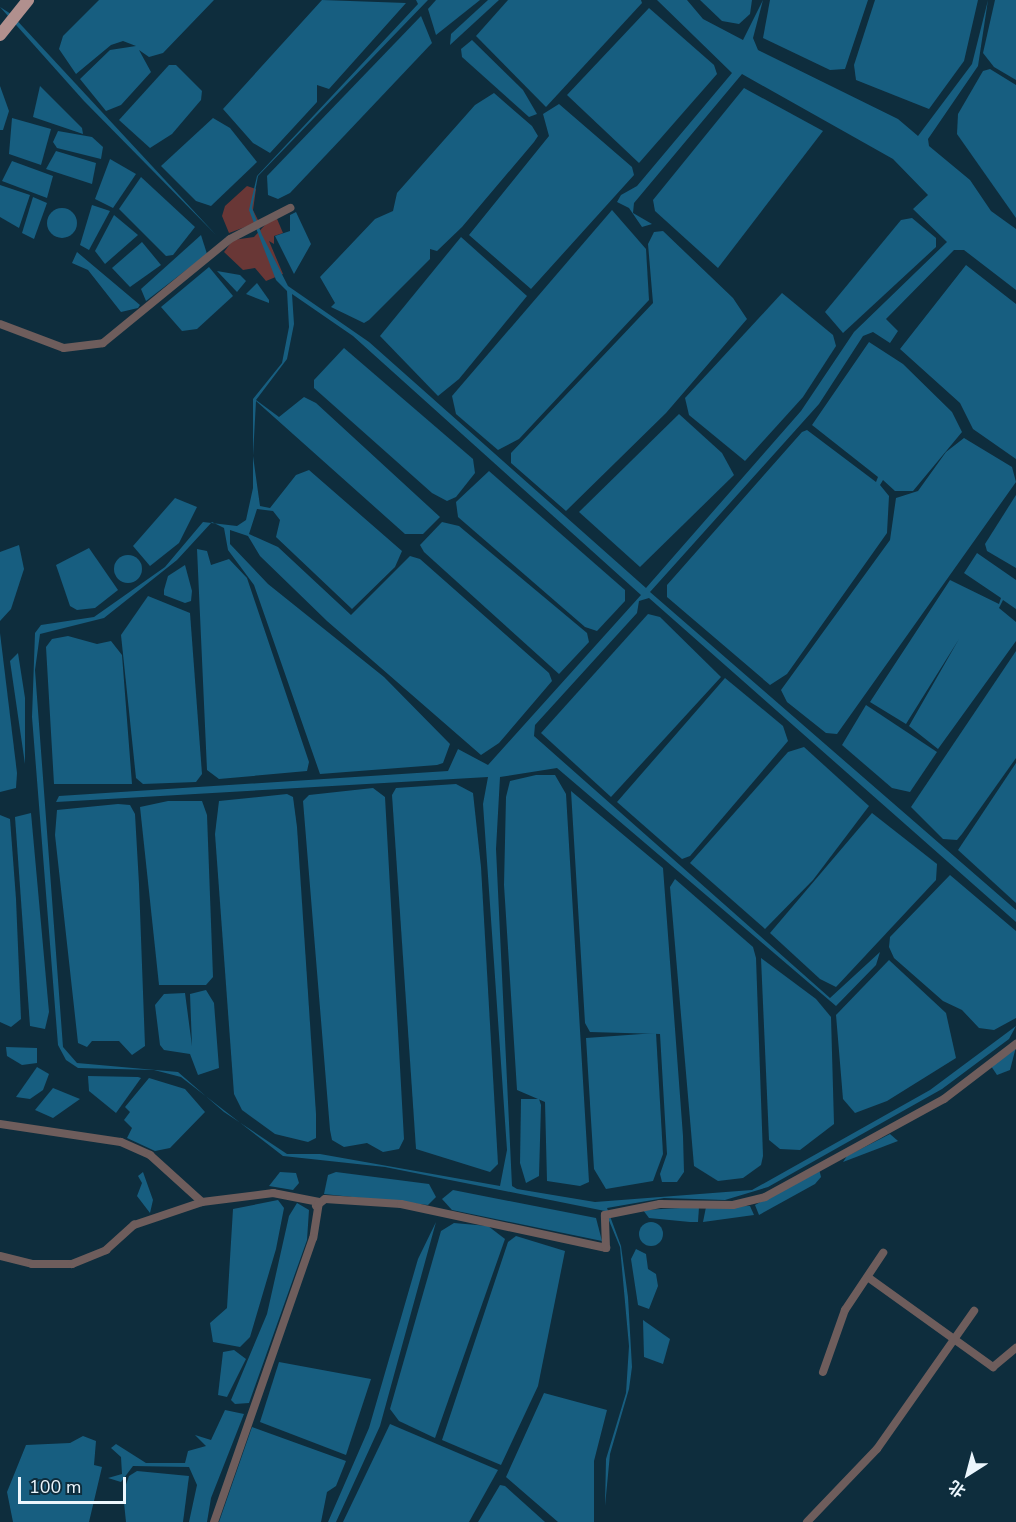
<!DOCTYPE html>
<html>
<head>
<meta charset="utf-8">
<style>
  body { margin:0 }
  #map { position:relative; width:1016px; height:1522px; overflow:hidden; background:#0e2d3d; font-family:"Nunito Sans","Noto Sans SC",sans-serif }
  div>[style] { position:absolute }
  .green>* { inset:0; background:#693736 }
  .water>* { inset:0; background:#175e80 }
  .round { border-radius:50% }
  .minor>* { height:8px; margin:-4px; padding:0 4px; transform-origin:4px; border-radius:4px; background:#6e5d5c }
  .primary>* { height:12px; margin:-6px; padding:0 6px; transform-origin:6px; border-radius:6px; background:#b1908e }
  span { translate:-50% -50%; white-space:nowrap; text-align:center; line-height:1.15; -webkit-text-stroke:5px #0e2d3d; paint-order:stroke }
  .north { position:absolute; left:938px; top:1444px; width:60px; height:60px; -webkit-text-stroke:4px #0e2d3d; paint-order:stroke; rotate:216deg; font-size:16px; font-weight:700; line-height:24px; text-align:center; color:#ecf6fd }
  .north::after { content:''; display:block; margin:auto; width:21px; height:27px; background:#ecf6fd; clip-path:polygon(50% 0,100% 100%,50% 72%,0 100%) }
  .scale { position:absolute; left:18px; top:1477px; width:108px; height:27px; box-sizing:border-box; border:3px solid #ecf6fd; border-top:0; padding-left:8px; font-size:18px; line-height:21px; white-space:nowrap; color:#ecf6fd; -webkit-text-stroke:4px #0e2d3d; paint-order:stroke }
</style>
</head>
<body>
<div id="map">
  <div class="green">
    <i style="clip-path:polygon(247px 186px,256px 189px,253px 210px,259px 222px,229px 233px,222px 216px,225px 206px)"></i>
    <i style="clip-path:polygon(275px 214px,283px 233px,274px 236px,274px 244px,269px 241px,283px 274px,266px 281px,255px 268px,243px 270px,224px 252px,233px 240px,254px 237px)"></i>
  </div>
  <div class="water">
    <i style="clip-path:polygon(99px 0,214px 0,163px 53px,149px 57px,139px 50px,151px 72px,121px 105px,106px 111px,80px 79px,110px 50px,136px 46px,123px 41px,111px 45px,76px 74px,59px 49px,63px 36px)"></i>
    <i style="clip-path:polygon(322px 0,406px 3px,329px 89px,317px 85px,317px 102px,270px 153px,253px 143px,223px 109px)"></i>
    <i style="clip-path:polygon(evenodd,416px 0,428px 0,258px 176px,252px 208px,262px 235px,288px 286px,369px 342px,646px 588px,801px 411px,854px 332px,947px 242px,913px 209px,928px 195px,893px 159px,742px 74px,634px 203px,633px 213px,652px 224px,642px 227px,629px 208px,617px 202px,621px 195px,637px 186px,732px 73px,657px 0,687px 0,703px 19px,743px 40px,763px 0,753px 38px,758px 50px,898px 119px,918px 136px,972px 64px,988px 0,978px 66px,928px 139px,929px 146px,970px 180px,991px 211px,1016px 229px,1016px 290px,964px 250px,954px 250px,886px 319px,898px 331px,890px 343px,873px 332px,863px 336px,819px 404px,650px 592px,1008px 903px,1016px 910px,1016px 922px,649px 598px,639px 601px,637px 613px,535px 725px,534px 736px,830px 998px,880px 952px,876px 965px,836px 1006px,557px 768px,500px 777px,496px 849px,512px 1186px,517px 1189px,595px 1202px,752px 1190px,930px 1090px,1016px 1026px,1009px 1039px,942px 1089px,768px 1187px,725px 1200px,664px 1198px,607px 1208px,621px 1246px,628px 1297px,632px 1367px,629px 1389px,610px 1454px,605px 1506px,606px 1459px,626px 1393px,629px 1346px,620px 1247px,605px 1211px,385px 1167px,283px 1156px,181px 1077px,154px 1070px,78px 1068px,66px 1060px,58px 1045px,32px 717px,35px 633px,41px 625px,94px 617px,165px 567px,203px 522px,237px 526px,246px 520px,253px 488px,253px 399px,282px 363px,289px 327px,287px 291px,276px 280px,249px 210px,257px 176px,418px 4px,416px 0,292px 294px,353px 336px,641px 595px,488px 765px,458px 749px,448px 771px,59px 796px,56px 802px,488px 777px,483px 804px,507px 1150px,500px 1186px,320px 1154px,287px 1154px,224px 1112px,178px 1072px,77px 1063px,63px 1047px,35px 670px,40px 634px,104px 618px,177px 560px,212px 522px,224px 528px,228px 550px,254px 585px,320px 774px,437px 765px,443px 763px,450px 744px,384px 677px,268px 584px,230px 544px,230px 530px,248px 536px,260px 556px,327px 621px,481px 755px,499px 743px,552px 681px,549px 673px,420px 559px,410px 556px,351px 615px,278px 547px,249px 534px,257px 509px,273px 511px,280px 520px,276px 537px,352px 609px,395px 567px,402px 551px,309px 470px,296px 475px,270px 508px,260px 506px,253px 456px,256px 401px,405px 534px,423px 534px,440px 517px,316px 403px,304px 397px,279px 417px,256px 400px,287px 359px,294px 324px,292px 294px)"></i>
    <i style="clip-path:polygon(436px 0,480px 0,436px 35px,428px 9px)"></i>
    <i style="clip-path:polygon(488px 0,499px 0,450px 45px,451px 34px)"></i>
    <i style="clip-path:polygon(508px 0,641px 0,642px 3px,546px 107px,476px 36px)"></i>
    <i style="clip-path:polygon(700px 0,752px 0,750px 14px,739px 24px,722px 21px)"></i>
    <i style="clip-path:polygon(770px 0,868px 0,845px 69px,830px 70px,763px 38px)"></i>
    <i style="clip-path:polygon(875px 0,978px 0,964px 61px,929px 109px,856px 80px,854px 65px)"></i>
    <i style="clip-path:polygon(995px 0,1016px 0,1016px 80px,994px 67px,983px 53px)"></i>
    <i style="clip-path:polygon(0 7px,11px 14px,216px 235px,84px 101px)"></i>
    <i style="clip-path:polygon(649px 8px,714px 65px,717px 74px,639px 163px,567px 95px)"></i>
    <i style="clip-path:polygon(421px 16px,432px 43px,290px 193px,278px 199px,268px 195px,267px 176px)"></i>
    <i style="clip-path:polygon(472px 40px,523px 90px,537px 114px,529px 117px,462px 57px,461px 49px)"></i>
    <i style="clip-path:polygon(169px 65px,176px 65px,202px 91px,201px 100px,172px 134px,150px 148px,119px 120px)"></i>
    <i style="clip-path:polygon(990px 69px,1016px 85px,1016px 218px,957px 134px,958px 114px,983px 71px)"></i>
    <i style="clip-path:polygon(0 86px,9px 111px,3px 130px,0 130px)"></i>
    <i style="clip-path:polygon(40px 86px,82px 128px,83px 134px,33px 117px)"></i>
    <i style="clip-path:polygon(744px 88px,823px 131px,718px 268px,655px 211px,653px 200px)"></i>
    <i style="clip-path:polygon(494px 93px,532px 126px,538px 136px,534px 142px,462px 227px,437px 251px,430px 249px,430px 259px,369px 320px,364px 323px,331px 307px,335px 303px,320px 277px,375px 219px,393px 211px,397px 193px,475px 105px)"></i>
    <i style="clip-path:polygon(559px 104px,632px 167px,634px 175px,531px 289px,469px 235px,549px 136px,543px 114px)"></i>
    <i style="clip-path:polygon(12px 118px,51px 129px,41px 165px,9px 154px)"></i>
    <i style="clip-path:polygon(213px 118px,230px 128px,257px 162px,211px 206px,196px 201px,161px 166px)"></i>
    <i style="clip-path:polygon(58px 131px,92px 137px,103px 147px,101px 159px,57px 148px,53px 142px)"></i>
    <i style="clip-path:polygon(56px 151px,96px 163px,92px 184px,46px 169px)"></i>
    <i style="clip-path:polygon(110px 159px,136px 174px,113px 208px,95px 199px)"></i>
    <i style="clip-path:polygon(12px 161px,53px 176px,47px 198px,2px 181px)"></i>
    <i style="clip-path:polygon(141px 177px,195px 227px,173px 255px,166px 256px,119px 209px)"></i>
    <i style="clip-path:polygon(0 185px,30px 195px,19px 228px,0 217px)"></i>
    <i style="clip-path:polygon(33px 197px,47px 203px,34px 239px,22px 233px)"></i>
    <i style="clip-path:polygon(92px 205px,110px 211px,89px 250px,80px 245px)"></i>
    <i class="round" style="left:47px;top:208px;width:30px;height:30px"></i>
    <i style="clip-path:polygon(612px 210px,646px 249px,649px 300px,519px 439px,498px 450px,456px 414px,452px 396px)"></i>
    <i style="clip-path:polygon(296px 212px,311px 244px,294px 274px,275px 236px,290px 231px,290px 215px)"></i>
    <i style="clip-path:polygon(114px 215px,138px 235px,105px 264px,95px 251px)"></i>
    <i style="clip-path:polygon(912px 218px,936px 238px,936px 247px,843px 333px,825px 312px,901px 220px)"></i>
    <i style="clip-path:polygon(663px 231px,733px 298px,747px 319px,666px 413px,566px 511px,511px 463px,511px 453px,653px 303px,648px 244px,654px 232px)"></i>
    <i style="clip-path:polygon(201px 235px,207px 254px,146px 301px,141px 289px)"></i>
    <i style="clip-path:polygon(461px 237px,527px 296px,459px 379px,438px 396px,380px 336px)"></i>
    <i style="clip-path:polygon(142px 242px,161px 265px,130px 287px,112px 268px)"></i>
    <i style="clip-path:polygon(77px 252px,140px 305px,138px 308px,121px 312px,88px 270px,72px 263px)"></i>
    <i style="clip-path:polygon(966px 265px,1016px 304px,1016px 459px,973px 429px,960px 403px,900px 349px)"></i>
    <i style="clip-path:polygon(209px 267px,233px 296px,197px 329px,182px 331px,161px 307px)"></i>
    <i style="clip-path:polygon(217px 271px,240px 275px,246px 281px,237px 292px)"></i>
    <i style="clip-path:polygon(257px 283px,269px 300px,269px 303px,246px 294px)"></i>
    <i style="clip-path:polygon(782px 293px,833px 335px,836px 346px,803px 397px,745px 461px,689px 415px,685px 398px)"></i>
    <i style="clip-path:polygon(869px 342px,903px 364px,952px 412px,962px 432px,913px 491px,895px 491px,883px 480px,880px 485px,889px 496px,887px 533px,787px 674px,770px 685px,667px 597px,667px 585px,802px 432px,807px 430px,876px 482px,878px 477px,812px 425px)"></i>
    <i style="clip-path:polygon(344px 348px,473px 459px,475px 473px,456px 497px,447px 501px,432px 493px,314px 388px,314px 380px)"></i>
    <i style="clip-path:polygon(679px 414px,722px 453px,734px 475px,640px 567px,579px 512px)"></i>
    <i style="clip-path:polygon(964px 438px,1012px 467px,1016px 482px,837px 734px,826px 733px,787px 702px,781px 690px,890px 540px,896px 498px,918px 491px,946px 452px)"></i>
    <i style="clip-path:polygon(489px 471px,625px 590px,625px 601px,597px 631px,585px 627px,458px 517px,456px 502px)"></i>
    <i style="clip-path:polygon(1016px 495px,1016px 568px,987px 551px,985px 544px)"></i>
    <i style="clip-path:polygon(175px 498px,197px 507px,179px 543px,150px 566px,133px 546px)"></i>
    <i style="clip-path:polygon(442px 522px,459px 526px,587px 633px,589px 642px,559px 674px,424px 552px,420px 545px)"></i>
    <i style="clip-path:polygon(19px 545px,24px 569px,11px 609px,0 621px,0 552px)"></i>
    <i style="clip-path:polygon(89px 548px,118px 590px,95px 608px,77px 610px,70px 606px,56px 565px)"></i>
    <i style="clip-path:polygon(197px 549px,207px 551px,211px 565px,229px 559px,247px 578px,309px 762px,307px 771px,219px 779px,207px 770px)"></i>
    <i style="clip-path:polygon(977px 553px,1016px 580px,1016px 609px,1003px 600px,999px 608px,1016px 622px,1016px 641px,938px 749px,909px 726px,959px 639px,906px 724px,870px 702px,950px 580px,999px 604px,1001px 598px,964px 573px)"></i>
    <i class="round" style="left:114px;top:555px;width:28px;height:28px"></i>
    <i style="clip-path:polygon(185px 565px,192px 591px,191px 601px,185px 603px,164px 595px,164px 590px,168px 576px)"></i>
    <i style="clip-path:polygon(148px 596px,190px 613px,202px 774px,196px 782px,143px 784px,136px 778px,121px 635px)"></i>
    <i style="clip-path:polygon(648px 614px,660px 617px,721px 677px,611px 797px,541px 733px)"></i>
    <i style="clip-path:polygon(0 633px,17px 773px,16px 788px,0 792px)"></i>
    <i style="clip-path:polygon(68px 636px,97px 644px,111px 641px,122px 655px,132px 784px,54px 784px,46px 647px,52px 639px)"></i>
    <i style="clip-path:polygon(1016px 651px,1016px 758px,962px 834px,957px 840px,943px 839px,911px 807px)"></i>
    <i style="clip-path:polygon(18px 653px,25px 698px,25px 764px,10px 661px)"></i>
    <i style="clip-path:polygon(725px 678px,783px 726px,788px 741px,690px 856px,682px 859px,617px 802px)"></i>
    <i style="clip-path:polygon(866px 705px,937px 752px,910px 792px,892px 788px,842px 745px)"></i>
    <i style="clip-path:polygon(804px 747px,869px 806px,813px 880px,765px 929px,690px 863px,788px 752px)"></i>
    <i style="clip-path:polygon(1016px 763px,1016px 903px,958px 850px)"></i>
    <i style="clip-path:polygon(536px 775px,555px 775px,566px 794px,589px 1182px,580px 1186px,547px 1181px,545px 1102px,517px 1090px,504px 885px,506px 797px,510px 781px)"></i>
    <i style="clip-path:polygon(456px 784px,473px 793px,481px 867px,498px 1164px,490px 1172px,416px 1149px,392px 795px,396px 788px)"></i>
    <i style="clip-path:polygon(373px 788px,385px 797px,404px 1139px,399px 1149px,383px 1152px,367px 1143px,344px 1147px,332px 1140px,330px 1130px,303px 801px,309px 795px)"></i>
    <i style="clip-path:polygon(571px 791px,663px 868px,683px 1136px,684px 1172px,677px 1182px,662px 1182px,660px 1174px,667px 1154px,660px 1034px,590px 1032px,585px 1023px)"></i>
    <i style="clip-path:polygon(287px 794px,293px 797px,297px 827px,316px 1114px,316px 1138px,308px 1142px,275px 1134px,242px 1110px,234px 1094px,215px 834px,219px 801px)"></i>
    <i style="clip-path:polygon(168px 801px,202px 801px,207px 815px,213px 977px,206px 985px,159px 985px,140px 807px)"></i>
    <i style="clip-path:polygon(118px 804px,130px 805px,135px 814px,139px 884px,145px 1046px,132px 1055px,119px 1041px,92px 1041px,87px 1047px,78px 1043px,55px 835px,57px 810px)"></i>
    <i style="clip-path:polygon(31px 813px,49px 1012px,45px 1029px,30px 1026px,15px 817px)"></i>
    <i style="clip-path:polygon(872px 813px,937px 864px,936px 880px,836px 987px,820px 979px,770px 933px)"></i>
    <i style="clip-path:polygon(0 815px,10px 819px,16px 899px,21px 1019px,11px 1027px,0 1022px)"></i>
    <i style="clip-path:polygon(950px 875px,1016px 931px,1016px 1018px,994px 1030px,979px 1028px,962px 1010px,943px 1001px,894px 958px,889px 947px,890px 937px)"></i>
    <i style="clip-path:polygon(675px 879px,753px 947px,756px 958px,763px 1156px,761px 1165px,743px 1178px,718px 1181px,694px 1166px,670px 887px)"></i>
    <i style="clip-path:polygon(761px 958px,816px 999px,831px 1017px,834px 1124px,800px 1150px,780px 1149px,769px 1140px)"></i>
    <i style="clip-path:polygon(889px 960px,946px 1013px,956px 1058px,887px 1101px,855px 1113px,843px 1099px,836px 1015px)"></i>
    <i style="clip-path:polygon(206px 990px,214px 1003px,219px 1068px,198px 1075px,190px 1054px,164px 1050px,160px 1045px,155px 1005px,164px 994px,185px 993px,192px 1046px,190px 994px)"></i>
    <i style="clip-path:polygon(656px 1033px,663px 1154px,653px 1181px,606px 1189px,594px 1169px,586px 1038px)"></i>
    <i style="clip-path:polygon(6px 1047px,37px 1048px,37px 1063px,22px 1065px,7px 1056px)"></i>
    <i style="clip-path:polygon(1016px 1047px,1010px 1070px,997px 1075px,991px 1066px)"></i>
    <i style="clip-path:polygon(37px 1067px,49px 1074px,43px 1090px,30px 1099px,16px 1097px)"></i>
    <i style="clip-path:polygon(88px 1076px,138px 1077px,141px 1078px,116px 1113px,89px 1091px)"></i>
    <i style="clip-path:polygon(149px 1078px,185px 1089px,205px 1112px,170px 1148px,155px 1151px,127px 1138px,132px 1128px,124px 1120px,130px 1112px,125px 1107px)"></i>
    <i style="clip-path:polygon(53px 1088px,80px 1099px,53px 1118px,35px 1110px)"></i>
    <i style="clip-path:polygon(521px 1099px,539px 1099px,541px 1105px,539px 1176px,526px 1183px,520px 1163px)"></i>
    <i style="clip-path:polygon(890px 1134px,898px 1141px,843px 1162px,847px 1156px)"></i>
    <i style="clip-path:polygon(819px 1169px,821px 1177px,815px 1184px,759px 1215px,755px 1205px)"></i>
    <i style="clip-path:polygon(143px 1172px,153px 1200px,150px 1213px,137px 1196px,142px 1183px,138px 1176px)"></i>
    <i style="clip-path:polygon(280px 1172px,296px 1173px,299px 1183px,293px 1190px,269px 1186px)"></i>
    <i style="clip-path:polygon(336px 1172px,429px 1184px,436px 1197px,428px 1205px,324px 1194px,328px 1175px)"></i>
    <i style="clip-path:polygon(453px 1190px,596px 1218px,602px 1241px,452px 1210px,442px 1199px)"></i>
    <i style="clip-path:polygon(278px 1200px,284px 1208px,276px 1249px,250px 1337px,240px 1347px,213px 1342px,210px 1323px,227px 1308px,233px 1209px)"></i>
    <i style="clip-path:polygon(297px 1203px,309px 1210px,307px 1240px,249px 1403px,235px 1404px,231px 1400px,267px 1314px,289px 1216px)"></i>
    <i style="clip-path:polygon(750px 1206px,754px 1215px,703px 1222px,706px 1207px)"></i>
    <i style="clip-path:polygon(699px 1207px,698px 1222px,690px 1222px,649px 1218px,643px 1210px)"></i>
    <i style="clip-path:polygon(436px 1222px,380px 1426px,336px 1522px,328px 1522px,369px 1428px,418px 1259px)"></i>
    <i class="round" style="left:639px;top:1222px;width:24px;height:24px"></i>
    <i style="clip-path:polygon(454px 1223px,488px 1226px,505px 1239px,435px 1438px,399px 1421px,390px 1409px,441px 1231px)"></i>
    <i style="clip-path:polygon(516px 1236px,565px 1251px,538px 1386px,501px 1465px,442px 1440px,508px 1242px)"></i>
    <i style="clip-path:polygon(636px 1249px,646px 1254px,648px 1269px,656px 1274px,658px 1286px,649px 1309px,638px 1305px,631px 1259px)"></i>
    <i style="clip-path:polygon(643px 1320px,670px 1339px,663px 1364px,644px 1357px)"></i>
    <i style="clip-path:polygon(234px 1350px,246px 1359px,227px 1397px,218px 1395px,223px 1352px)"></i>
    <i style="clip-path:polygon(279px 1362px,371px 1379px,346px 1455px,260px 1422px)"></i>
    <i style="clip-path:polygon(544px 1393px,607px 1410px,594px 1461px,594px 1522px,558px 1522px,506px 1477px)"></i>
    <i style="clip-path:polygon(225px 1410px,244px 1414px,211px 1498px,207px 1522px,189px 1522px,197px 1485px,189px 1467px,133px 1466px,121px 1482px,108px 1478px,122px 1474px,121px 1457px,111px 1448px,116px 1444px,146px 1463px,185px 1463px,188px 1451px,206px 1446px,195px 1435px,211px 1440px)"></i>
    <i style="clip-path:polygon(390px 1424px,498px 1470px,469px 1522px,343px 1522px)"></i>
    <i style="clip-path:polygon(252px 1427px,346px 1461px,336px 1486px,327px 1492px,321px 1522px,219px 1522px)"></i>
    <i style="clip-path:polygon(83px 1436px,96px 1441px,94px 1465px,102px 1467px,89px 1522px,13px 1522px,7px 1492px,26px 1445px,70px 1443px)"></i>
    <i style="clip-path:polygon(137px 1471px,189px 1476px,183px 1522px,126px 1522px,123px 1493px,129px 1476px)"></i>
    <i style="clip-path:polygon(500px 1485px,505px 1486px,545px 1522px,478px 1522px)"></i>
  </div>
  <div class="minor">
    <i style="left:0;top:324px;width:68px;rotate:20.6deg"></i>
    <i style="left:64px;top:348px;width:39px;rotate:-7deg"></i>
    <i style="left:103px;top:343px;width:164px;rotate:-39.3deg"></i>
    <i style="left:230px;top:239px;width:68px;rotate:-27.3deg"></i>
    <i style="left:0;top:1124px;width:122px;rotate:8.5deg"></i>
    <i style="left:121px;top:1142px;width:32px;rotate:24deg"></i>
    <i style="left:150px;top:1155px;width:70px;rotate:42.1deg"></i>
    <i style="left:316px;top:1206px;width:11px;rotate:-38deg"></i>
    <i style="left:325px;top:1199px;width:76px;rotate:3.8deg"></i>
    <i style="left:401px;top:1204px;width:210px;rotate:12.1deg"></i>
    <i style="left:606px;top:1248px;width:33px;rotate:-92deg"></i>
    <i style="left:605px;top:1215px;width:56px;rotate:-11.3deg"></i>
    <i style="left:660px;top:1204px;width:73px;rotate:0.8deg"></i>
    <i style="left:733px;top:1205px;width:33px;rotate:-14deg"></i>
    <i style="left:765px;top:1197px;width:204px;rotate:-28.7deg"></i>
    <i style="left:944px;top:1099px;width:91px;rotate:-37.4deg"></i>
    <i style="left:0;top:1256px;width:33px;rotate:14deg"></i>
    <i style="left:32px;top:1264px;width:40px"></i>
    <i style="left:72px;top:1264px;width:37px;rotate:-22deg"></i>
    <i style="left:106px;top:1250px;width:38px;rotate:-42deg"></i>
    <i style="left:134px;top:1225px;width:72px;rotate:-18.7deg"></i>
    <i style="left:202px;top:1202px;width:72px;rotate:-7.2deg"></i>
    <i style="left:273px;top:1193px;width:47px;rotate:11.1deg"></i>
    <i style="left:319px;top:1202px;width:36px;rotate:99deg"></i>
    <i style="left:313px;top:1238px;width:301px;rotate:109.2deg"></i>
    <i style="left:869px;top:1278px;width:153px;rotate:35.7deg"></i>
    <i style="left:993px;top:1367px;width:30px;rotate:-40deg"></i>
    <i style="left:823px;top:1372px;width:66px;rotate:-70.5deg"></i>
    <i style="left:845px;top:1310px;width:69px;rotate:-56.3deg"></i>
    <i style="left:807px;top:1522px;width:101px;rotate:-46.2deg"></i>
    <i style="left:877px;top:1449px;width:169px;rotate:-54.9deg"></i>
  </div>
  <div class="primary">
    <i style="left:0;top:35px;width:45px;rotate:-51.3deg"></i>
  </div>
  <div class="north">北</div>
  <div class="scale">100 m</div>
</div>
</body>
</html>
